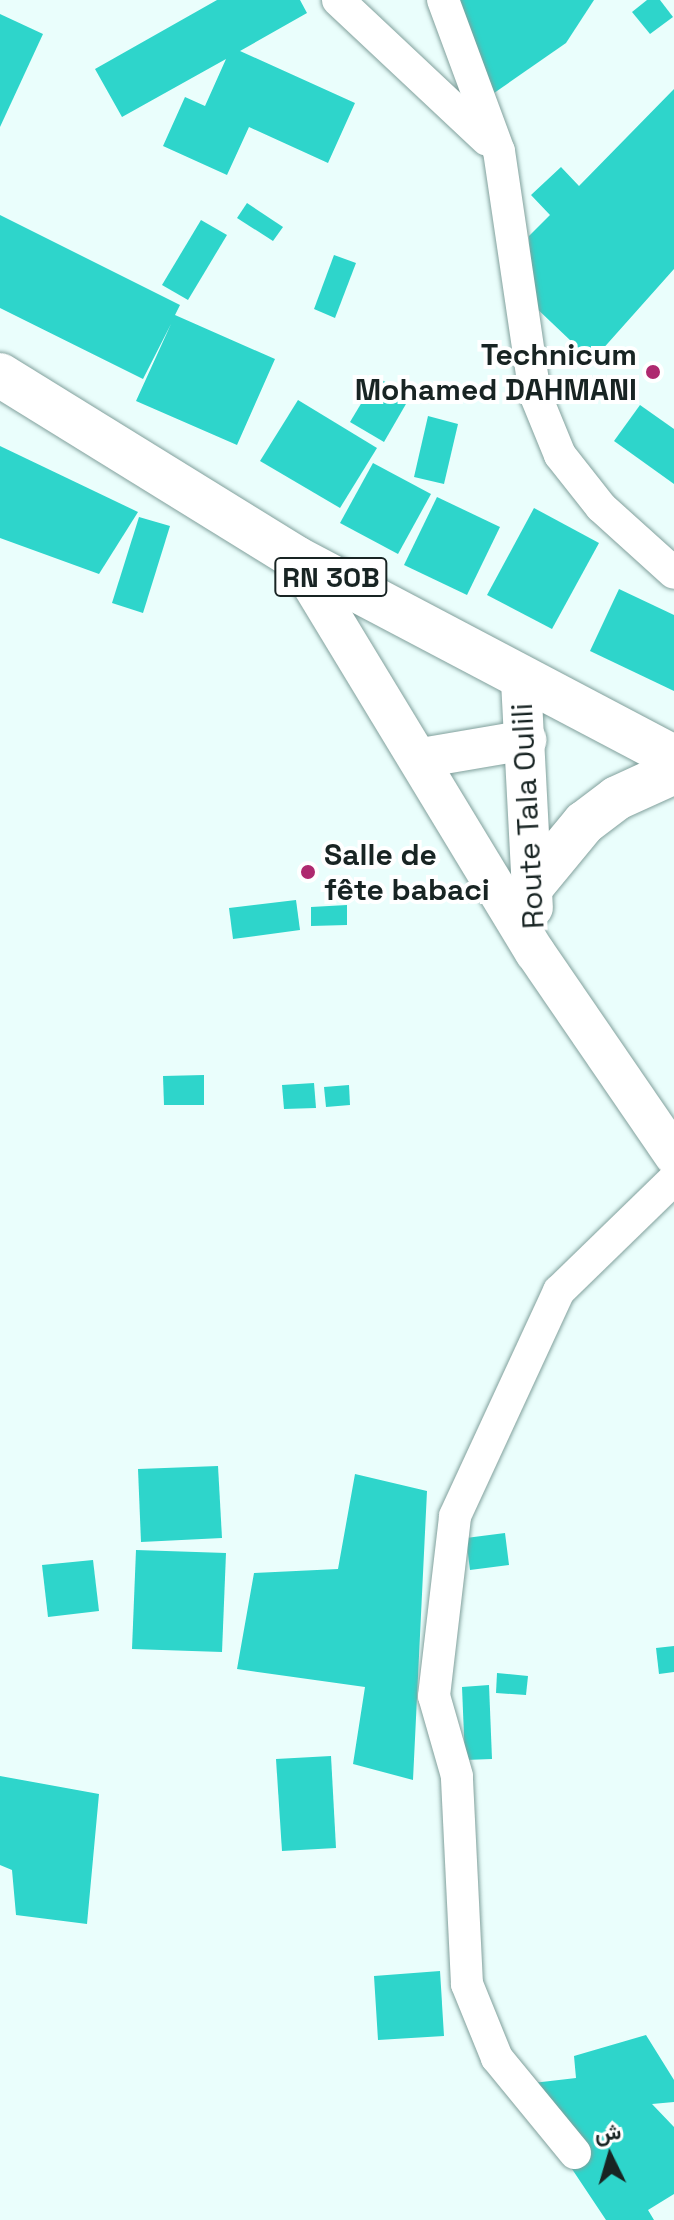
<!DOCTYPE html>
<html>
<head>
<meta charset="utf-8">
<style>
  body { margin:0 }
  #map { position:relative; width:674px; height:2220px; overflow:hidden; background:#eafefc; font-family:"Space Grotesk",Vazirmatn,sans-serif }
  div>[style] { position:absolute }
  .building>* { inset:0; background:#2ed5cb }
  .roads { filter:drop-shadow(0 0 2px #81a09c) drop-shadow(0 0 2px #81a09c) }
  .minor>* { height:32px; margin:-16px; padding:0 16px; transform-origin:16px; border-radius:16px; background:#fff }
  .tertiary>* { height:40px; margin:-20px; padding:0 20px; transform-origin:20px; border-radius:20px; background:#fff }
  .primary>* { height:44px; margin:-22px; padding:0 22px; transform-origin:22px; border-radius:22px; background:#fff }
  .dots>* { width:22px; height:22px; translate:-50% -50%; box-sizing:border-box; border:4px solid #fff; border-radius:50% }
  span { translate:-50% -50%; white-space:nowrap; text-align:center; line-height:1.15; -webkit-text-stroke:8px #fff; paint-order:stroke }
  .shield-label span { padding:2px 6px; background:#fff; border:2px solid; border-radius:6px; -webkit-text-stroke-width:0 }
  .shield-label { font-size:28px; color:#182423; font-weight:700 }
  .poi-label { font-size:30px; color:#182423; font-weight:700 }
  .right { translate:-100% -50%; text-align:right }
  .left { translate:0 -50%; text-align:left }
  .street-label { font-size:30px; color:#182423 }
  .north { position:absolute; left:570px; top:2116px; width:80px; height:80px; -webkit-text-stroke:6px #fff; paint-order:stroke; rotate:355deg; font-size:22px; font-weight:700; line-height:32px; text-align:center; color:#182423 }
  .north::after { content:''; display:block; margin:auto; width:28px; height:36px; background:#182423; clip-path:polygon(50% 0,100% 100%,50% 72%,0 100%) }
</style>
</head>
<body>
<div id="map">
  <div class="building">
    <i style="clip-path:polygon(217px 0,300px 0,307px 13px,240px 51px,355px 103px,328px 163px,249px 127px,227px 175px,163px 146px,185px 97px,205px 106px,226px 59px,122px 117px,95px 69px)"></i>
    <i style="clip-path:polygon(451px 0,594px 0,566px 43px,484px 100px)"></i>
    <i style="clip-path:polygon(647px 0,660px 0,673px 17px,650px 34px,632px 12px)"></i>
    <i style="clip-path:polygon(0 14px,43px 34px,0 127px)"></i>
    <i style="clip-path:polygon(674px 89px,674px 269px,592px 361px,531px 303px,529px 236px,550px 215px,531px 195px,561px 167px,579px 186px)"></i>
    <i style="clip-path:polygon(247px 203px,283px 227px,273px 241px,237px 218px)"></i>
    <i style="clip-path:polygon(0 215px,180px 305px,175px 315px,275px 359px,237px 445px,136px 401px,171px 324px,143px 379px,0 308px)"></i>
    <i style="clip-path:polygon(201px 220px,227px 235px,188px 300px,162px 285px)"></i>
    <i style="clip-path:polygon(334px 255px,356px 263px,335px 318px,314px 309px)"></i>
    <i style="clip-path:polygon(377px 377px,410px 397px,384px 442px,350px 422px)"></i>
    <i style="clip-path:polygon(298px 400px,377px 448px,340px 508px,260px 461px)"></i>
    <i style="clip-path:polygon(640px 405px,674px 429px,674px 484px,614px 441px)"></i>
    <i style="clip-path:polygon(428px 416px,458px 424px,444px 484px,414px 477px)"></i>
    <i style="clip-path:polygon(0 446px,138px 512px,99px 574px,0 538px)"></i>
    <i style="clip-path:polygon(373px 463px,431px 494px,398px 554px,340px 523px)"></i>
    <i style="clip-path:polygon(437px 497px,500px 527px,467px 595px,404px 565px)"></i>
    <i style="clip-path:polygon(534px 508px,599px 543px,552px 629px,487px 595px)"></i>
    <i style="clip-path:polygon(139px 517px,170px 526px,143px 613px,112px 603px)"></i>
    <i style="clip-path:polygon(619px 589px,674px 615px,674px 691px,590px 651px)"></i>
    <i style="clip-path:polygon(296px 900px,300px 930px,233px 939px,229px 908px)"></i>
    <i style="clip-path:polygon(347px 905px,347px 925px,311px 926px,311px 907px)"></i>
    <i style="clip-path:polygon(204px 1075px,204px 1105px,164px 1105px,163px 1076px)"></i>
    <i style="clip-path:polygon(314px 1083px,316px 1108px,284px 1109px,282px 1085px)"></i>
    <i style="clip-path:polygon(349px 1085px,350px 1105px,326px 1107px,324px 1087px)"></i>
    <i style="clip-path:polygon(218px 1466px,222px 1538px,141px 1542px,138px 1469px)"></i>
    <i style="clip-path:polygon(355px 1474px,427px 1491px,413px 1780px,353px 1764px,365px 1687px,237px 1669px,254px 1573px,338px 1569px)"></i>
    <i style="clip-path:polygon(505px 1533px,509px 1565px,470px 1570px,466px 1538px)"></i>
    <i style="clip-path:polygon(136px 1550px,226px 1553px,222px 1652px,132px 1649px)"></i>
    <i style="clip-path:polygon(93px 1560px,99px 1611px,48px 1617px,42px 1565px)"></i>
    <i style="clip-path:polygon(674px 1646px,674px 1672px,659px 1674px,656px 1648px)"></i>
    <i style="clip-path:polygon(497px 1673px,528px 1676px,526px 1695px,496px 1693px)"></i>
    <i style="clip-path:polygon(489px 1685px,492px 1759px,465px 1760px,462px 1687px)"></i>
    <i style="clip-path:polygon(331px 1756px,336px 1848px,282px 1851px,276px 1759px)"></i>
    <i style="clip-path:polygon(0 1776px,99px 1794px,87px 1924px,16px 1915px,12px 1870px,0 1865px)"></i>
    <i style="clip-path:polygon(440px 1971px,444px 2036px,378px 2040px,374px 1976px)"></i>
    <i style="clip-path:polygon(646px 2035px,674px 2080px,674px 2102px,652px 2104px,674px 2127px,674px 2194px,648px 2210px,654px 2220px,606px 2220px,516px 2085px,576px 2078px,574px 2056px)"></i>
  </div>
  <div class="roads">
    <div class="minor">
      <i style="left:338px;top:0;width:204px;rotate:43.2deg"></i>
      <i style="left:443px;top:0;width:161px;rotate:69.7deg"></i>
      <i style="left:499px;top:151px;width:246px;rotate:81.6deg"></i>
      <i style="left:535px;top:394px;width:66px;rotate:67.7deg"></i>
      <i style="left:560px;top:455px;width:66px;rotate:51.7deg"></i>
      <i style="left:601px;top:507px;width:98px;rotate:42.1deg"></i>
      <i style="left:575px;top:2153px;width:123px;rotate:-129.4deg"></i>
      <i style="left:497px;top:2058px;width:80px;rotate:-112.1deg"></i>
      <i style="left:467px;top:1984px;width:208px;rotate:-92.8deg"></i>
      <i style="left:457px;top:1776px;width:83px;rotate:-106deg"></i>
      <i style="left:434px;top:1696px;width:181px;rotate:-83.3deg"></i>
      <i style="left:455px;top:1516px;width:248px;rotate:-65.2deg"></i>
      <i style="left:559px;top:1291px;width:161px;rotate:-44.2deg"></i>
    </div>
    <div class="tertiary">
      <i style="left:296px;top:558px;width:461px;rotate:58.8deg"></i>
      <i style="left:535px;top:952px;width:246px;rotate:55.6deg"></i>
      <i style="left:521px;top:681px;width:227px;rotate:87deg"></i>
      <i style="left:421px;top:758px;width:107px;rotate:-9.7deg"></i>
    </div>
    <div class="primary">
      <i style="left:0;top:375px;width:348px;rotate:31.7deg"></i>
      <i style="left:296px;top:558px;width:427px;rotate:27.8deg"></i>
      <i style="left:532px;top:886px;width:82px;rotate:-50.5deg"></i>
      <i style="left:584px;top:823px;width:41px;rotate:-37.1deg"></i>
      <i style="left:617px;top:798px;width:63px;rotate:-24.5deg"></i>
    </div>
  </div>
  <div class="dots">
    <i style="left:653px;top:372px;background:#ae296f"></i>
    <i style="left:308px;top:872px;background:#ae296f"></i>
  </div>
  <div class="shield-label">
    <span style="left:331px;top:577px">RN 30B</span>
  </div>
  <div class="poi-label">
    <span class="right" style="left:637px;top:372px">Technicum<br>Mohamed DAHMANI</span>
    <span class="left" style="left:324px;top:872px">Salle de<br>fête babaci</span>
  </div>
  <div class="street-label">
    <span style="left:528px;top:816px;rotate:-93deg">Route Tala Oulili</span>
  </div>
  <div class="north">ش</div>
</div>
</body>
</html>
